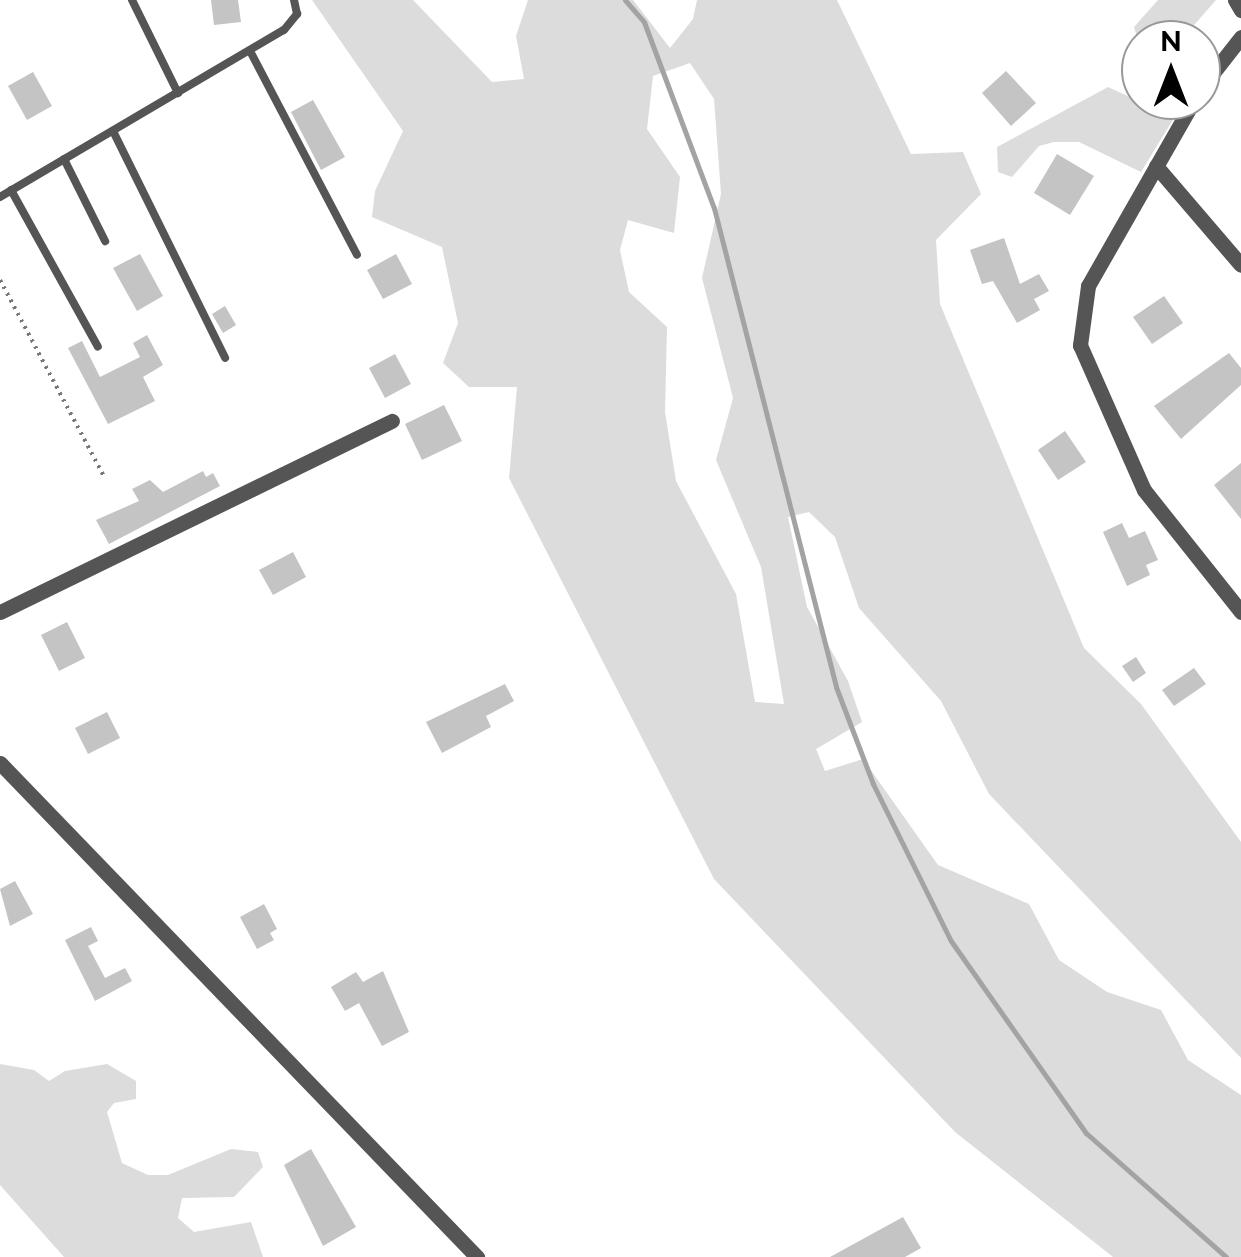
<!DOCTYPE html>
<html>
<head>
<meta charset="utf-8">
<style>
  body { margin:0 }
  #map { position:relative; width:1241px; height:1257px; overflow:hidden; background:#fff; font-family:Raleway,sans-serif }
  div>[style] { position:absolute }
  .green>* { inset:0; background:#dcdcdc }
  .stream>* { height:5px; margin:-2.5px; padding:0 2.5px; transform-origin:2.5px; border-radius:2.5px; background:#a3a3a3 }
  .building>* { inset:0; background:#c4c4c4 }
  .path>* { height:4px; margin-top:-2px; transform-origin:0; background:repeating-linear-gradient(90deg,#777 0 2.5px,transparent 0 7.5px) }
  .lane>* { height:8px; margin:-4px; padding:0 4px; transform-origin:4px; border-radius:4px; background:#555 }
  .street>* { height:15px; margin:-7.5px; padding:0 7.5px; transform-origin:7.5px; border-radius:7.5px; background:#555 }
  span { translate:-50% -50%; white-space:nowrap; text-align:center; line-height:1.15; -webkit-text-stroke:9px #fff; paint-order:stroke }
  .north { position:absolute; left:1121px; top:20px; width:100px; height:100px; box-sizing:border-box; background:#fff; border:2px solid #999; border-radius:50%; rotate:0deg; font-size:28px; font-weight:700; line-height:40px; text-align:center; color:#000 }
  .north::after { content:''; display:block; margin:auto; width:35px; height:45px; background:#000; clip-path:polygon(50% 0,100% 100%,50% 72%,0 100%) }
</style>
</head>
<body>
<div id="map">
  <div class="green">
    <i style="clip-path:polygon(evenodd,312px 0,413px 0,492px 82px,524px 79px,516px 36px,528px 0,633px 0,670px 48px,693px 19px,697px 0,837px 0,911px 154px,963px 152px,981px 194px,936px 240px,940px 304px,1084px 648px,1141px 704px,1241px 842px,1241px 1058px,989px 794px,941px 701px,859px 608px,835px 537px,809px 512px,788px 517px,807px 607px,848px 681px,862px 722px,816px 749px,825px 771px,863px 759px,938px 865px,1029px 904px,1059px 960px,1107px 992px,1161px 1010px,1188px 1060px,1241px 1095px,1241px 1257px,1113px 1257px,955px 1132px,714px 879px,509px 478px,517px 387px,469px 387px,443px 363px,458px 323px,442px 247px,372px 217px,375px 191px,403px 131px,312px 0,690px 63px,714px 99px,721px 194px,702px 278px,733px 398px,716px 460px,761px 567px,784px 704px,755px 702px,736px 594px,676px 481px,665px 412px,667px 327px,629px 292px,620px 250px,628px 220px,674px 233px,680px 177px,647px 129px,653px 76px,690px 63px)"></i>
    <i style="clip-path:polygon(1158px 0,1216px 0,1181px 40px,1141px 40px,1141px 49px,1134px 27px)"></i>
    <i style="clip-path:polygon(1108px 87px,1143px 103px,1185px 100px,1141px 172px,1079px 142px,1054px 142px,1039px 146px,1012px 177px,998px 172px,997px 147px)"></i>
    <i style="clip-path:polygon(0 1064px,34px 1070px,49px 1081px,65px 1071px,107px 1064px,136px 1081px,136px 1099px,114px 1103px,107px 1112px,122px 1163px,148px 1175px,168px 1175px,231px 1149px,258px 1152px,263px 1167px,234px 1197px,182px 1198px,178px 1218px,194px 1232px,251px 1222px,263px 1257px,64px 1257px,0 1185px)"></i>
  </div>
  <div class="stream">
    <i style="left:625px;top:0;width:29px;rotate:49deg"></i>
    <i style="left:644px;top:22px;width:199px;rotate:69.4deg"></i>
    <i style="left:714px;top:208px;width:494px;rotate:75.7deg"></i>
    <i style="left:836px;top:687px;width:104px;rotate:69.1deg"></i>
    <i style="left:873px;top:784px;width:175px;rotate:63.6deg"></i>
    <i style="left:951px;top:941px;width:235px;rotate:54.9deg"></i>
    <i style="left:1086px;top:1133px;width:187px;rotate:41.5deg"></i>
  </div>
  <div class="building">
    <i style="clip-path:polygon(211px 0,238px 0,241px 22px,214px 25px)"></i>
    <i style="clip-path:polygon(1006px 71px,1036px 103px,1011px 126px,982px 93px)"></i>
    <i style="clip-path:polygon(33px 72px,52px 106px,27px 120px,8px 86px)"></i>
    <i style="clip-path:polygon(313px 100px,345px 157px,321px 170px,291px 112px)"></i>
    <i style="clip-path:polygon(1057px 154px,1094px 176px,1070px 215px,1034px 193px)"></i>
    <i style="clip-path:polygon(1004px 238px,1020px 284px,1039px 274px,1049px 291px,1034px 299px,1040px 310px,1017px 323px,993px 281px,982px 284px,970px 250px)"></i>
    <i style="clip-path:polygon(140px 254px,163px 296px,137px 311px,113px 268px)"></i>
    <i style="clip-path:polygon(396px 254px,412px 284px,383px 299px,367px 270px)"></i>
    <i style="clip-path:polygon(1164px 296px,1183px 323px,1152px 344px,1133px 317px)"></i>
    <i style="clip-path:polygon(225px 306px,236px 325px,223px 333px,212px 314px)"></i>
    <i style="clip-path:polygon(147px 335px,163px 365px,143px 377px,155px 401px,108px 424px,68px 348px,82px 341px,100px 377px,140px 357px,133px 343px)"></i>
    <i style="clip-path:polygon(1229px 353px,1241px 368px,1241px 385px,1181px 439px,1154px 406px)"></i>
    <i style="clip-path:polygon(395px 354px,411px 384px,385px 398px,369px 368px)"></i>
    <i style="clip-path:polygon(444px 405px,462px 441px,422px 460px,405px 424px)"></i>
    <i style="clip-path:polygon(1065px 431px,1086px 462px,1058px 480px,1038px 450px)"></i>
    <i style="clip-path:polygon(1241px 463px,1241px 519px,1214px 485px)"></i>
    <i style="clip-path:polygon(203px 471px,206px 477px,213px 473px,220px 486px,109px 544px,96px 520px,139px 501px,132px 489px,150px 480px,163px 492px)"></i>
    <i style="clip-path:polygon(1122px 523px,1129px 538px,1145px 531px,1158px 560px,1146px 565px,1150px 575px,1127px 586px,1103px 532px)"></i>
    <i style="clip-path:polygon(293px 552px,306px 577px,273px 595px,259px 570px)"></i>
    <i style="clip-path:polygon(67px 622px,85px 658px,59px 671px,41px 635px)"></i>
    <i style="clip-path:polygon(1136px 657px,1146px 673px,1133px 682px,1122px 666px)"></i>
    <i style="clip-path:polygon(1194px 668px,1206px 684px,1174px 706px,1162px 690px)"></i>
    <i style="clip-path:polygon(505px 684px,514px 701px,486px 716px,491px 727px,442px 753px,426px 722px)"></i>
    <i style="clip-path:polygon(107px 712px,120px 738px,88px 754px,75px 728px)"></i>
    <i style="clip-path:polygon(15px 881px,33px 914px,10px 926px,0 889px)"></i>
    <i style="clip-path:polygon(264px 904px,277px 929px,270px 933px,274px 940px,257px 949px,240px 917px)"></i>
    <i style="clip-path:polygon(91px 927px,98px 941px,88px 946px,105px 978px,125px 968px,132px 981px,95px 1001px,65px 940px)"></i>
    <i style="clip-path:polygon(383px 971px,409px 1032px,382px 1046px,359px 1003px,345px 1011px,331px 987px,356px 972px,363px 982px)"></i>
    <i style="clip-path:polygon(311px 1149px,356px 1227px,323px 1246px,284px 1165px)"></i>
    <i style="clip-path:polygon(903px 1217px,921px 1248px,905px 1257px,830px 1257px)"></i>
  </div>
  <div class="path">
    <i style="left:0;top:280px;width:224px;rotate:62.1deg"></i>
  </div>
  <div class="lane">
    <i style="left:132px;top:0;width:104px;rotate:63.7deg"></i>
    <i style="left:250px;top:51px;width:230px;rotate:62.3deg"></i>
    <i style="left:113px;top:131px;width:253px;rotate:63.7deg"></i>
    <i style="left:64px;top:159px;width:92px;rotate:63.4deg"></i>
    <i style="left:11px;top:190px;width:179px;rotate:61deg"></i>
    <i style="left:0;top:197px;width:329px;rotate:-30.5deg"></i>
    <i style="left:284px;top:30px;width:21px;rotate:-51deg"></i>
    <i style="left:297px;top:14px;width:14px;rotate:-102deg"></i>
  </div>
  <div class="street">
    <i style="left:1235px;top:0;width:12px;rotate:59deg"></i>
    <i style="left:1201px;top:88px;width:65px;rotate:-51.9deg"></i>
    <i style="left:1194px;top:100px;width:214px;rotate:119.7deg"></i>
    <i style="left:1088px;top:286px;width:60px;rotate:97.7deg"></i>
    <i style="left:1080px;top:345px;width:158px;rotate:66.2deg"></i>
    <i style="left:1144px;top:490px;width:156px;rotate:51.5deg"></i>
    <i style="left:1156px;top:166px;width:130px;rotate:49.4deg"></i>
    <i style="left:0;top:612px;width:436px;rotate:-26deg"></i>
    <i style="left:0;top:763px;width:687px;rotate:46deg"></i>
  </div>
  <div class="north">N</div>
</div>
</body>
</html>
